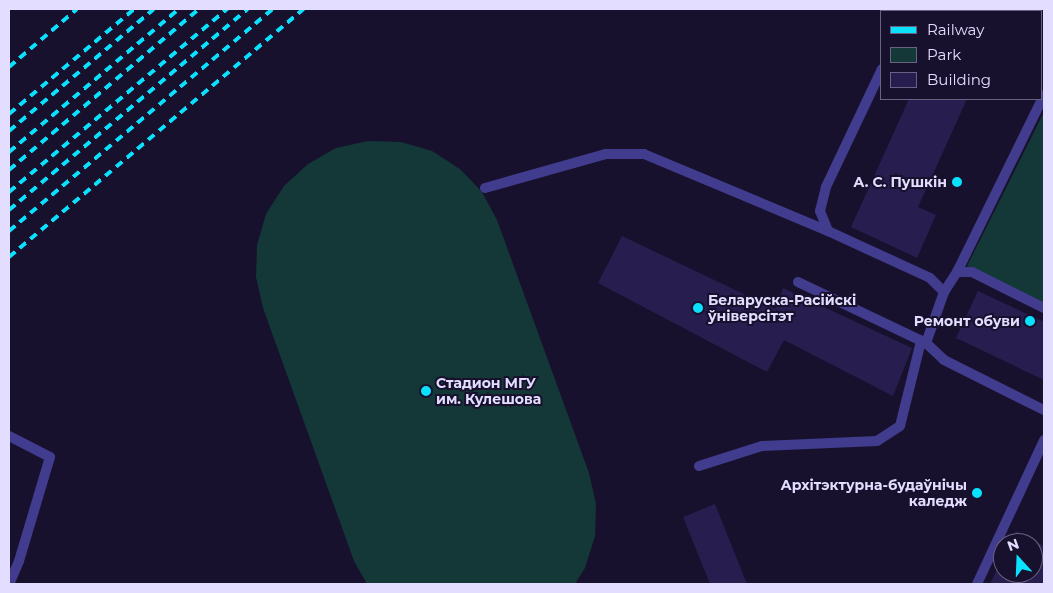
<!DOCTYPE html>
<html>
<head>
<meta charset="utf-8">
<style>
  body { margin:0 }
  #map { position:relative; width:1053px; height:593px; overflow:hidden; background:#17112e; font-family:Montserrat,sans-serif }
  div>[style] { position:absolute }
  .green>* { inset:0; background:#143837 }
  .building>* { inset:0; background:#281d4f }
  .lane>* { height:10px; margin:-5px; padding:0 5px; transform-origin:5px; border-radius:5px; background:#413c8d }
  .rail>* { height:4px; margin-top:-2px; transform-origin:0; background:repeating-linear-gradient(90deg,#0ae1ff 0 8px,transparent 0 14px) }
  .dots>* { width:14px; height:14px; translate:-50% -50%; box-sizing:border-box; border:2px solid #17112e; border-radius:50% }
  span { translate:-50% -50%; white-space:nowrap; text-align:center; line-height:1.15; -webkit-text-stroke:4px #17112e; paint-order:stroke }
  .poi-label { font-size:14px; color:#e3deff; font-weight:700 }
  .right { translate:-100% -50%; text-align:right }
  .left { translate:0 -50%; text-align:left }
  .frame { position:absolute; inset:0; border:10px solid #e3deff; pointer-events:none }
  .legend { position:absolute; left:880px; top:10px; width:162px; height:90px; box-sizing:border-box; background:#17112e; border:1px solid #696382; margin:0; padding:6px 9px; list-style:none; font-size:15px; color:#e3deff }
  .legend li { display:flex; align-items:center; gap:10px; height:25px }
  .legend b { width:25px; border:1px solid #696382 }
  .north { position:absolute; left:993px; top:533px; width:50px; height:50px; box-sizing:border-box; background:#17112e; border:1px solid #696382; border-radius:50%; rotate:340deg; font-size:14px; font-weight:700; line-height:20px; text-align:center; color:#e3deff }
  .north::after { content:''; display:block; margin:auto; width:18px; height:22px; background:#0ae1ff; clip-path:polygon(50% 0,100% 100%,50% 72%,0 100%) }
</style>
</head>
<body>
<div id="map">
  <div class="green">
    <i style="clip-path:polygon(1044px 112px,1044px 303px,967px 266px)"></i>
    <i style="clip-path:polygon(368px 141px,401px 142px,432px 151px,460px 169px,482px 192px,497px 220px,589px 473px,596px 504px,595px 536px,585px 568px,575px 584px,367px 584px,354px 561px,263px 308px,256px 277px,257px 245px,266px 214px,284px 186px,308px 164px,336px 148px)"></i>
  </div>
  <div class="building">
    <i style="clip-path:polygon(909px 99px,967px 99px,918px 207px,936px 215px,917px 258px,851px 227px)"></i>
    <i style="clip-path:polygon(622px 236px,775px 309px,783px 288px,912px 348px,893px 396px,784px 340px,767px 372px,598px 283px)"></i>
    <i style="clip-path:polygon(978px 291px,1044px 322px,1044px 380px,956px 338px)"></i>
    <i style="clip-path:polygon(715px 504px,747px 584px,710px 584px,683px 517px)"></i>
    <i style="clip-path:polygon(1016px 531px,1044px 546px,1044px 584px,990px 584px,1003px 557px,1003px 573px,1033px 573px,1033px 543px,1010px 543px)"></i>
  </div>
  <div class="lane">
    <i style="left:908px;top:11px;width:2px;rotate:-63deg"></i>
    <i style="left:882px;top:69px;width:131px;rotate:115.4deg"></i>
    <i style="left:826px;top:187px;width:25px;rotate:104deg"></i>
    <i style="left:820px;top:211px;width:22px;rotate:68deg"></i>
    <i style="left:828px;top:231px;width:112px;rotate:24.7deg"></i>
    <i style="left:930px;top:278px;width:20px;rotate:45deg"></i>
    <i style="left:944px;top:292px;width:54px;rotate:109.4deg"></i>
    <i style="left:485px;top:188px;width:126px;rotate:-15.7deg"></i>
    <i style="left:606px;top:154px;width:38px"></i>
    <i style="left:644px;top:154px;width:199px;rotate:22.7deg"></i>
    <i style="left:957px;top:272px;width:15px"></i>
    <i style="left:972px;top:272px;width:80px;rotate:26.6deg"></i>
    <i style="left:798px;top:282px;width:142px;rotate:25.5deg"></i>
    <i style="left:926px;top:343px;width:25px;rotate:43deg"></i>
    <i style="left:944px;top:360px;width:112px;rotate:26.6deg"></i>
    <i style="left:944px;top:292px;width:24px;rotate:-57deg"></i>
    <i style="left:957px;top:272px;width:197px;rotate:-63.8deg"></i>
    <i style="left:9px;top:436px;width:46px;rotate:27.1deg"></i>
    <i style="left:50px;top:457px;width:109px;rotate:106.6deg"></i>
    <i style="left:19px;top:561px;width:25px;rotate:113deg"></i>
    <i style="left:699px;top:466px;width:66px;rotate:-17.6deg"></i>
    <i style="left:762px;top:446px;width:115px;rotate:-2.5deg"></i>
    <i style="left:877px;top:441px;width:27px;rotate:-33deg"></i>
    <i style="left:900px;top:426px;width:88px;rotate:-76.1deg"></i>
    <i style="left:977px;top:584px;width:159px;rotate:-65deg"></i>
  </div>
  <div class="rail">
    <i style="left:9px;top:67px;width:89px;rotate:-40.5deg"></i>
    <i style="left:9px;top:114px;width:163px;rotate:-40deg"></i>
    <i style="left:9px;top:131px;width:189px;rotate:-40.1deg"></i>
    <i style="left:9px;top:152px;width:222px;rotate:-40.1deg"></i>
    <i style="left:9px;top:170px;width:249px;rotate:-40.3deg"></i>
    <i style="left:9px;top:192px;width:285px;rotate:-40deg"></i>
    <i style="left:9px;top:210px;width:312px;rotate:-40.1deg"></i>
    <i style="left:9px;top:231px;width:345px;rotate:-40.1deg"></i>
    <i style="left:9px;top:257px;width:385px;rotate:-40.1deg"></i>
  </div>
  <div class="dots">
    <i style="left:957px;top:182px;background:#0ae1ff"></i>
    <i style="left:698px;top:308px;background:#0ae1ff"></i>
    <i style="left:1030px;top:321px;background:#0ae1ff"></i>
    <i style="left:426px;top:391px;background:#0ae1ff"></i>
    <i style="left:977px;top:493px;background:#0ae1ff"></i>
  </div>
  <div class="poi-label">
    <span class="right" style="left:947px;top:182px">А. С. Пушкін</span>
    <span class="left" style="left:708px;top:308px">Беларуска-Расійскі<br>ўніверсітэт</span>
    <span class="right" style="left:1020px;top:321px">Ремонт обуви</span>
    <span class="left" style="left:436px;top:391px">Стадион МГУ<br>им. Кулешова</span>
    <span class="right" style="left:967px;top:493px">Архітэктурна-будаўнічы<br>каледж</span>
  </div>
  <div class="frame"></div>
  <ul class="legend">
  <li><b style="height:6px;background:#0ae1ff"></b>Railway</li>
  <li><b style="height:14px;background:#143837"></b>Park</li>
  <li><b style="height:14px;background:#281d4f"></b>Building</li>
  </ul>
  <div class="north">N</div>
</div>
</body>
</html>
